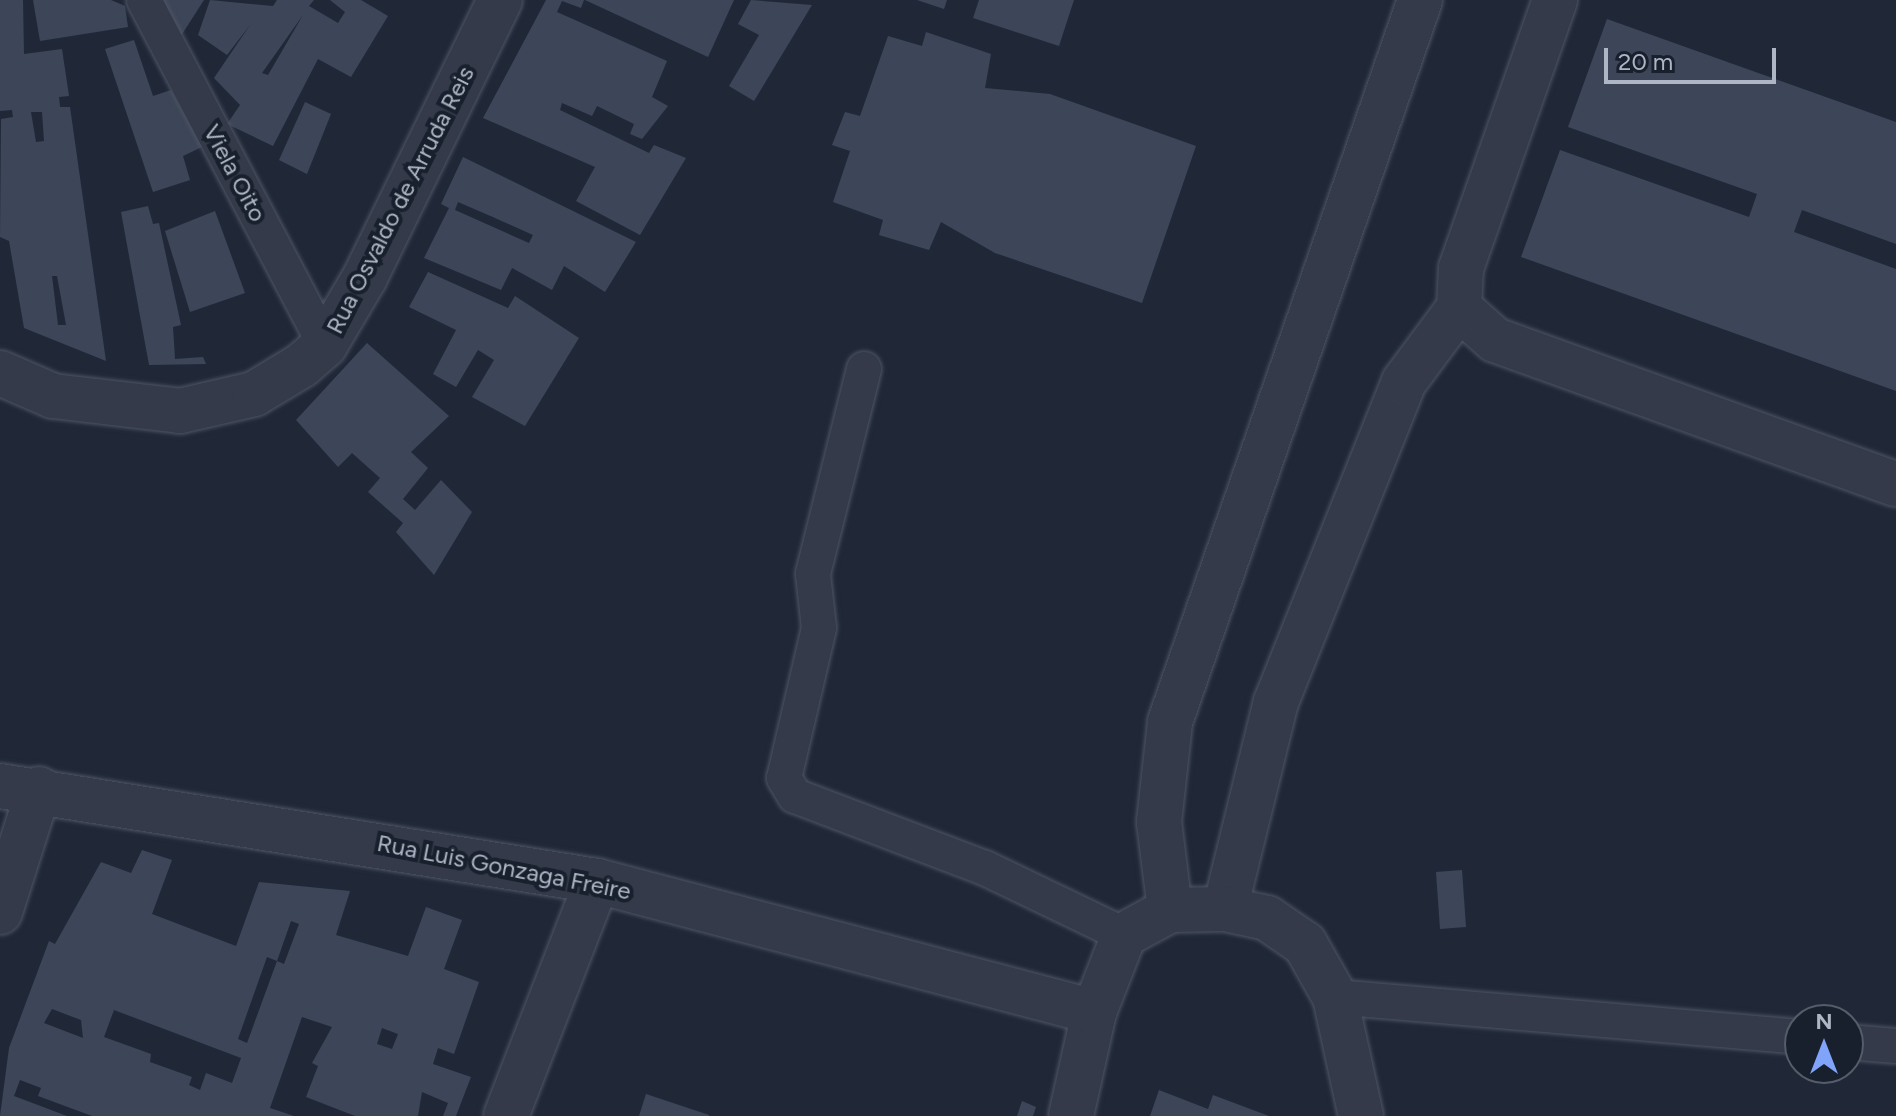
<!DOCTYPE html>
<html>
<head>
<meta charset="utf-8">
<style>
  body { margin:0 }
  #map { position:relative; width:1896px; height:1116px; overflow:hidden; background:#202838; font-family:Figtree,sans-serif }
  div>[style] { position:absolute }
  .building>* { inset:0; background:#3c4658 }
  .roads { filter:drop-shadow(0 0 2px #4e5563) drop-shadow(0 0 2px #4e5563) }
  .service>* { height:34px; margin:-17px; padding:0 17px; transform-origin:17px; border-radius:17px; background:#343a49 }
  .minor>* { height:44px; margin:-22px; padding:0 22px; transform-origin:22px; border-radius:22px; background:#343a49 }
  .tertiary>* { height:44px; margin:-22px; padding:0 22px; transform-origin:22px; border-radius:22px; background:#343a49 }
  span { translate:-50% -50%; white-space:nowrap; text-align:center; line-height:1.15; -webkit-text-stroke:8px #19202d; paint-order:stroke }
  .street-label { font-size:24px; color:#aeb5c5 }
  .north { position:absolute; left:1784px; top:1004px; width:80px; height:80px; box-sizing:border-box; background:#19202d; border:2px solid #555c6a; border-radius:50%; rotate:0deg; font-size:22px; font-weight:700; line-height:32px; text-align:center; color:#aeb5c5 }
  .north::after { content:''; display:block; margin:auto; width:28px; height:36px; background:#7fa4f9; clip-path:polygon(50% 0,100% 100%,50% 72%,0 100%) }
  .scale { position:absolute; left:1604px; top:48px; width:172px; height:36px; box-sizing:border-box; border:4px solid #aeb5c5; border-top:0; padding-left:10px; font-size:24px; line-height:28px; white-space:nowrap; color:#aeb5c5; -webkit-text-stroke:6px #19202d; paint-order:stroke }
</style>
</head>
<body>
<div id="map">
  <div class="building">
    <i style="clip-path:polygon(evenodd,0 0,23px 0,24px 54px,62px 49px,69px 96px,59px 97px,60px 107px,70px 107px,106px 361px,24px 328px,9px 241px,0 237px,1px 119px,13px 117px,12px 110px,0 111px,0 0,31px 112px,42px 112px,44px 141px,36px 142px,31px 112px,0 0,52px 276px,57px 276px,66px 325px,58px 325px,52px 276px)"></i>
    <i style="clip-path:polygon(33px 0,111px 0,125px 6px,128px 27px,40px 41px)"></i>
    <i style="clip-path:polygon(158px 0,204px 0,179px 39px)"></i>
    <i style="clip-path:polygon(evenodd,210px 0,273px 6px,277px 0,314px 0,309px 6px,338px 23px,345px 12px,330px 0,361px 0,388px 16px,351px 77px,318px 59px,273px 146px,227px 124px,240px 105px,214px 78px,250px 25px,227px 55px,198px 35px,210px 0,303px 15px,268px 75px,262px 73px,303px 15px)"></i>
    <i style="clip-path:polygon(546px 0,584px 0,581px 8px,562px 1px,557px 12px,667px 61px,652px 97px,668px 106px,642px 139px,630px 134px,634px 124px,597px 106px,592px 116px,562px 103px,560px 110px,649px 153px,654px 145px,686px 158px,640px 235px,576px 201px,595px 167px,483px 118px)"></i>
    <i style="clip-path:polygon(585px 0,734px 0,708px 57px)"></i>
    <i style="clip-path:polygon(751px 0,812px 5px,754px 101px,729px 86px,759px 35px,738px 24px)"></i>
    <i style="clip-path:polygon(917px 0,947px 0,944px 9px)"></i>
    <i style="clip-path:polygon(979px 0,1074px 0,1059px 46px,973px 18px)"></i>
    <i style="clip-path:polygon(1607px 19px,1896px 122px,1896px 244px,1802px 210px,1794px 232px,1896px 269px,1896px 391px,1521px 257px,1560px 150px,1749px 217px,1757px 194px,1568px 127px)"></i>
    <i style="clip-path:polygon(926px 32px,991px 54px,985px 88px,1050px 94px,1196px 146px,1142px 303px,995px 253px,941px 222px,929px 250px,879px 235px,883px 220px,833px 202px,850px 151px,832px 145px,845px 112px,860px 116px,888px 36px,922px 46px)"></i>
    <i style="clip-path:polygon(134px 40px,153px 96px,171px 90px,202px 147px,183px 156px,190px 180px,153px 192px,105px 49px)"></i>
    <i style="clip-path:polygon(305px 102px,331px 114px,307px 174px,279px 160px)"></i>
    <i style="clip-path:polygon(evenodd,463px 157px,636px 242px,605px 292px,564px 266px,552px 290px,512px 268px,501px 290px,424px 258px,449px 208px,441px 204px,463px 157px,458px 202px,495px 218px,533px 235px,529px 243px,455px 210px,458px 202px)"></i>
    <i style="clip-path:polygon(148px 206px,153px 224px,159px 223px,181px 325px,173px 327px,175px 359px,203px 357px,206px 364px,149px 365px,121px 212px)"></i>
    <i style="clip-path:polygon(215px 211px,245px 293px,190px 312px,165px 231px)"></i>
    <i style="clip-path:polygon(428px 272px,508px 308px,515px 296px,579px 338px,525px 426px,472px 397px,494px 360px,478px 350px,456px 387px,433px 374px,456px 330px,409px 307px)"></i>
    <i style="clip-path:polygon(367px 343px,449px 416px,411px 452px,428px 468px,403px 499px,415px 510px,441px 480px,472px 512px,434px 575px,396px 532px,403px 523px,368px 492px,380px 478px,352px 453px,338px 467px,296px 420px)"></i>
    <i style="clip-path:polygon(evenodd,142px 850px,172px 860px,152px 914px,236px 946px,259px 882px,350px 891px,336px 935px,408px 956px,426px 907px,462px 920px,444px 969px,479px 982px,454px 1054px,438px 1048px,433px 1064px,471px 1077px,456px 1116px,443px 1116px,448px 1103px,422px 1092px,418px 1116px,355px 1116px,306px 1097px,318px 1066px,312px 1063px,332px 1027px,302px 1017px,270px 1108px,294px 1116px,92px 1116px,38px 1096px,41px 1088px,20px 1080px,14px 1096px,67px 1116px,0 1116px,9px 1048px,49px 941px,55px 944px,101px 862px,131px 873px,142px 850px,291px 921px,299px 924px,284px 964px,277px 961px,247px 1043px,238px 1039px,267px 957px,277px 961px,291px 921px,142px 850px,52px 1009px,81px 1020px,83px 1038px,44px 1023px,52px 1009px,142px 850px,114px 1010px,241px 1058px,232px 1083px,206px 1073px,200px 1090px,189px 1085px,192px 1077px,150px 1062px,151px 1054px,104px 1037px,114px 1010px,142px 850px,382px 1028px,398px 1034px,392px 1049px,377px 1044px,382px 1028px)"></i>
    <i style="clip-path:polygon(1462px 870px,1466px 927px,1440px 929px,1436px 872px)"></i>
    <i style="clip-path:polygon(1159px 1090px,1208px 1109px,1213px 1095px,1269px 1116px,1150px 1116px)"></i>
    <i style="clip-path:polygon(646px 1094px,709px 1115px,709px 1116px,639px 1116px)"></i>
    <i style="clip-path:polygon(1022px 1101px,1036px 1107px,1033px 1116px,1017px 1116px)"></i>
  </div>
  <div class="roads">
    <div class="service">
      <i style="left:144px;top:0;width:390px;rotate:62.3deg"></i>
      <i style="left:864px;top:369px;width:211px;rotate:104deg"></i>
      <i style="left:813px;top:574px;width:54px;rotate:83.7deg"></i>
      <i style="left:819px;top:628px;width:154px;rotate:103.1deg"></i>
      <i style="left:784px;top:778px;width:21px;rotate:59deg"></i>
      <i style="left:795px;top:796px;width:203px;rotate:20.8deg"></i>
      <i style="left:985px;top:868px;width:154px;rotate:25.7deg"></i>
      <i style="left:1335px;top:997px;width:467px;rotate:4.9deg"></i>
      <i style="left:1848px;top:1042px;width:48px;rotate:4.8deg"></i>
    </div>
    <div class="minor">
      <i style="left:1555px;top:0;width:284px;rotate:109.3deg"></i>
      <i style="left:1461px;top:268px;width:40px;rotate:92.9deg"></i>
      <i style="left:1459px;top:308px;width:48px;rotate:41.6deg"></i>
      <i style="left:1495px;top:340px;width:426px;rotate:19.8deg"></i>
      <i style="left:0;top:373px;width:58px;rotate:23.5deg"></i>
      <i style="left:53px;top:396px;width:128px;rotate:6.7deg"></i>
      <i style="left:180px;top:411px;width:76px;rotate:-12.9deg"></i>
      <i style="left:254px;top:394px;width:56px;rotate:-31.1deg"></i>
      <i style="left:302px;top:365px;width:30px;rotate:-41deg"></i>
      <i style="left:325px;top:345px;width:79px;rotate:-59.5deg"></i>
      <i style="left:365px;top:277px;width:308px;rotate:-64deg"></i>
      <i style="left:1225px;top:909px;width:213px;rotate:-76.2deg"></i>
      <i style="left:1276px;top:702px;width:345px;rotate:-68.2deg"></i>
      <i style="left:1404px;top:382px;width:92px;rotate:-53.4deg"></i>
      <i style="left:1170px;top:910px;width:89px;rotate:-97.1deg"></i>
      <i style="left:1159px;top:822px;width:101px;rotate:-83.7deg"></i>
      <i style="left:1170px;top:722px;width:764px;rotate:-70.9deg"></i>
      <i style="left:0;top:912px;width:129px;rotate:-72.4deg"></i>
      <i style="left:506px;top:1116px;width:252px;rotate:-68.8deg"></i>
      <i style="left:1071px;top:1116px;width:107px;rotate:-77.5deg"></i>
    </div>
    <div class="tertiary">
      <i style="left:0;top:786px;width:605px;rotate:9.04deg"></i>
      <i style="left:597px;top:881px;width:514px;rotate:14.77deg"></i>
      <i style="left:1094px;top:1012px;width:83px;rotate:-68.7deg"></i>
      <i style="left:1124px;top:935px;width:52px;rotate:-28.5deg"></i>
      <i style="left:1170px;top:910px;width:55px;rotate:-1deg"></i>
      <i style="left:1225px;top:909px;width:43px;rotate:12.1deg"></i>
      <i style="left:1267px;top:918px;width:46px;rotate:34.4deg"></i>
      <i style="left:1305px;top:944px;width:61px;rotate:60.5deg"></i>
      <i style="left:1335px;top:997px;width:122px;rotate:77.7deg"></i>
    </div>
  </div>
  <div class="street-label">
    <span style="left:235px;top:173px;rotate:62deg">Viela Oito</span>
    <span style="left:400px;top:200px;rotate:-63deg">Rua Osvaldo de Arruda Reis</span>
    <span style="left:504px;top:867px;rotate:11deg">Rua Luis Gonzaga Freire</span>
  </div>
  <div class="north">N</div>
  <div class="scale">20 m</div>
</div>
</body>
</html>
